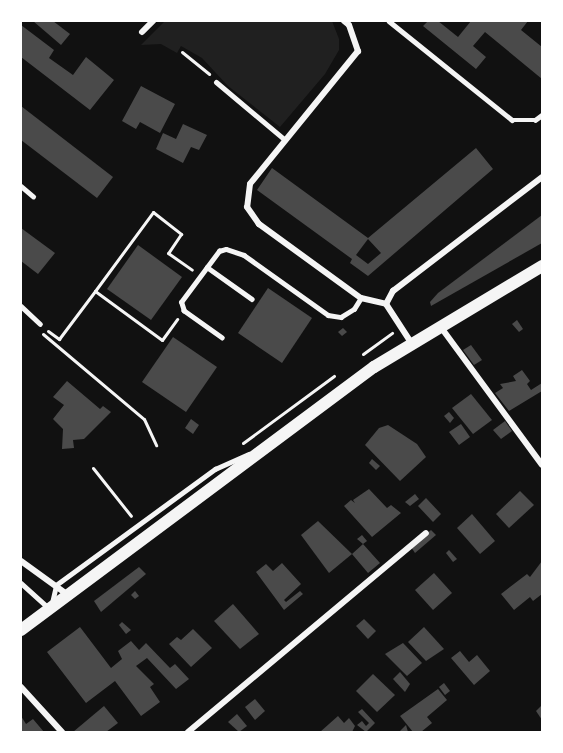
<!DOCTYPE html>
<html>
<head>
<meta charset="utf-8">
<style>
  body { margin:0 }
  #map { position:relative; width:563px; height:753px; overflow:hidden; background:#111; font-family:Roboto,sans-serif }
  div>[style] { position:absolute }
  .green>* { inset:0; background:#202020 }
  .building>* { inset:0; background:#4a4a4a }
  .path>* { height:3px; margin:-1.5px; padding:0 1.5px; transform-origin:1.5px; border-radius:1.5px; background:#f5f5f5 }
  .service>* { height:4.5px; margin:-2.25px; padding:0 2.25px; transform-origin:2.25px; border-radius:2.25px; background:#f5f5f5 }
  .pedestrian>* { height:5px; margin:-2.5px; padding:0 2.5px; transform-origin:2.5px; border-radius:2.5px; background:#f5f5f5 }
  .minor>* { height:6px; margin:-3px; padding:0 3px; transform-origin:3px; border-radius:3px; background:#f5f5f5 }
  .secondary>* { height:12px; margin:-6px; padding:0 6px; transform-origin:6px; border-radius:6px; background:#f5f5f5 }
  span { translate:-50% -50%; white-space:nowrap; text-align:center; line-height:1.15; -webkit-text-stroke:6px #fff; paint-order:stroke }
  .frame { position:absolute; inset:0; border:22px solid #fff; pointer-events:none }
</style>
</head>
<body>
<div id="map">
  <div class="green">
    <i style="clip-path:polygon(165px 21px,332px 21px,339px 39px,339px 50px,325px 74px,280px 127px,228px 86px,202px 58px,181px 46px,177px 53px,161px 44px,141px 45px)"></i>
  </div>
  <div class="building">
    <i style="clip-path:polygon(33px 21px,53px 21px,70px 34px,61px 45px)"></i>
    <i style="clip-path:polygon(428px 21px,438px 21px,458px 37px,471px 21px,528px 21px,521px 30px,542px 47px,542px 79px,485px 32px,473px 46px,486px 57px,476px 69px,423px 26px)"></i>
    <i style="clip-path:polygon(21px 25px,54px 50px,49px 58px,73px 75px,86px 57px,114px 80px,90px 110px,21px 57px)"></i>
    <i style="clip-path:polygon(141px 86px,175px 104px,160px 133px,140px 122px,136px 129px,122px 121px)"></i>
    <i style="clip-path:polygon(21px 106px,113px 177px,97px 198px,21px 140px)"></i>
    <i style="clip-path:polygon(183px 124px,207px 135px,199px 150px,191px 147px,183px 163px,156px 149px,163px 133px,176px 139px)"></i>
    <i style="clip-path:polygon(evenodd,476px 148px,493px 169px,368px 276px,350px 263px,352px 259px,257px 190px,272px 168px,368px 238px,476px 148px,368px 239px,381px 253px,368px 264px,356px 255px,368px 239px)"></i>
    <i style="clip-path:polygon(542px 215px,542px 243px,431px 306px,430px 302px,438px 293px)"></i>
    <i style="clip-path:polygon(21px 228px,55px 253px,38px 274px,21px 261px)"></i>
    <i style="clip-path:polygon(138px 245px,182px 277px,151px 320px,107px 289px)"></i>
    <i style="clip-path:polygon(268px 288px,312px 318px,282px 363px,238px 333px)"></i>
    <i style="clip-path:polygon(517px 320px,523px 329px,519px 332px,512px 324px)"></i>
    <i style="clip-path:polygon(343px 328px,347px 332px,342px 336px,338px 332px)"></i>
    <i style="clip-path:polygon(173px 337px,217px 367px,186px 412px,142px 382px)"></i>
    <i style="clip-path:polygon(471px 345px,482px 360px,474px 365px,463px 350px)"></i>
    <i style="clip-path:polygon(522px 370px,530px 381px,527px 384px,531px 390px,542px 383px,542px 391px,509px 411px,495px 393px,503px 388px,500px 384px,516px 381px,513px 376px)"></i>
    <i style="clip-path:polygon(67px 381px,100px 409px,103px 406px,111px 412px,84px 439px,73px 440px,74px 448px,62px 449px,63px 429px,53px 419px,64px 405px,53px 397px)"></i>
    <i style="clip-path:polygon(471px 394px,492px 420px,473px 434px,452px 408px)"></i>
    <i style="clip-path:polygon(449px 412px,454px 418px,450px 423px,444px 416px)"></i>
    <i style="clip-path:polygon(191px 419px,199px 425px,193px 434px,185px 428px)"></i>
    <i style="clip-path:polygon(505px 421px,512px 431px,501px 439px,493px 430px)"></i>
    <i style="clip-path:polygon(461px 424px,470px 437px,459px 445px,449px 432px)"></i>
    <i style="clip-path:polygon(388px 425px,417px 444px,426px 457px,400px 481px,365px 445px,379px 428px)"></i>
    <i style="clip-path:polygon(372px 459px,380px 466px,376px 470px,369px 463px)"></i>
    <i style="clip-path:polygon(369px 489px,387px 508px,391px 505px,401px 513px,372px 537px,344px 506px,351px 500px,355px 503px,353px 500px)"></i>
    <i style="clip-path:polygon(520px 491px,534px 505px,509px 528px,496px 514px)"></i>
    <i style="clip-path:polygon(415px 494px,419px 499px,410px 506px,405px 502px)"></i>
    <i style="clip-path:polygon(426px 498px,441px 514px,433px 522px,418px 506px)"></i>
    <i style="clip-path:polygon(472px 514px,495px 541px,480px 554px,457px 528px)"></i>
    <i style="clip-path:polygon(318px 521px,352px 554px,329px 573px,301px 535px)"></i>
    <i style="clip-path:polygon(431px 530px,436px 535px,415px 553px,411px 547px)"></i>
    <i style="clip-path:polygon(362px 535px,367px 541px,363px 544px,380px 563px,368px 573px,352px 554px,363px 544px,357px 539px)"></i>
    <i style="clip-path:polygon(449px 550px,457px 559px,453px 562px,446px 553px)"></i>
    <i style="clip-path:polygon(542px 561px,542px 594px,533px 601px,530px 597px,514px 610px,501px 594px,527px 574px,530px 577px)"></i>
    <i style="clip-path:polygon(282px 563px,301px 584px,284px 600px,286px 602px,300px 591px,303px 594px,284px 610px,256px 572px,266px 564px,273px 571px)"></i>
    <i style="clip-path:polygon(139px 567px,146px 574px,101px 612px,94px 601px)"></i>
    <i style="clip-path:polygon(434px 573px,452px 593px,433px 610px,415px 590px)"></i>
    <i style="clip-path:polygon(135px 591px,139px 596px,135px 599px,131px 595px)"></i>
    <i style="clip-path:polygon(233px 604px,259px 634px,240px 649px,214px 621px)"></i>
    <i style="clip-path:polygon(364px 619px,376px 631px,368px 639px,356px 626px)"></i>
    <i style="clip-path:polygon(122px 622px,131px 630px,126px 634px,119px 625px)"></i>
    <i style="clip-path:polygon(80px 627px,111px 668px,122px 659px,118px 651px,131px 641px,139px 650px,146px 643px,170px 668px,175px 664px,189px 679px,176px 689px,147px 658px,136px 666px,154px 684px,150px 687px,160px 702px,141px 716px,115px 681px,86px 703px,47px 652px)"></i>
    <i style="clip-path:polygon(424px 627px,444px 649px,426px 661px,408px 642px)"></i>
    <i style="clip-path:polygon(193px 629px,212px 648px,191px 667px,169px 644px,177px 637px,181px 640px)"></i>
    <i style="clip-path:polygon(403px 643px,422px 663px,407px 676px,385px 654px)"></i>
    <i style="clip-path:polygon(460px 651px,469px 662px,477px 655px,490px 671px,474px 685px,451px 658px)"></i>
    <i style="clip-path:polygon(400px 672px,410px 684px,405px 692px,393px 679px)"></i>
    <i style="clip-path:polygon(373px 674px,395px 695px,377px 712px,356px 691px)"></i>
    <i style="clip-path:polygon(444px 683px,450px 691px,445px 695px,439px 687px)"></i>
    <i style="clip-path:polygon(438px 689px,447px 700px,427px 717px,432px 723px,421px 732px,413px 732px,400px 716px)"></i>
    <i style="clip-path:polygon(255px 699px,265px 711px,255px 720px,245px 707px)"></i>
    <i style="clip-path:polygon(542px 705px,542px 720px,536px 711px)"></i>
    <i style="clip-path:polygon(104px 706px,118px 723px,106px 732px,73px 732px)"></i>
    <i style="clip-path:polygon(362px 709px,375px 723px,366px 732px,357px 725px,362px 721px,366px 726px,369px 723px,358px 712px)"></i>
    <i style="clip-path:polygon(237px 714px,247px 726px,239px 732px,228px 722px)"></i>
    <i style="clip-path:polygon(21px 716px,26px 724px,33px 719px,44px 732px,21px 732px)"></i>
    <i style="clip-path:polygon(338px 716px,344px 723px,349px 718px,355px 726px,352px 732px,320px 732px)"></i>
    <i style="clip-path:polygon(406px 725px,408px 732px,399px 732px)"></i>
  </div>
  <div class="path">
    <i style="left:182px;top:52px;width:35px;rotate:39deg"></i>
    <i style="left:95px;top:291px;width:98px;rotate:-53.7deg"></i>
    <i style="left:153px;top:212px;width:36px;rotate:38deg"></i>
    <i style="left:181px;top:234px;width:23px;rotate:124deg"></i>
    <i style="left:168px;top:253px;width:29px;rotate:35deg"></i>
    <i style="left:48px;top:331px;width:14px;rotate:36deg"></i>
    <i style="left:59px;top:339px;width:60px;rotate:-53.1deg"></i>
    <i style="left:95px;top:291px;width:83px;rotate:36.2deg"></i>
    <i style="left:162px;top:340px;width:26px;rotate:-54deg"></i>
    <i style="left:43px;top:334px;width:132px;rotate:40.1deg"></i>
    <i style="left:144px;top:419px;width:29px;rotate:65deg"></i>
    <i style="left:363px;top:354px;width:36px;rotate:-36deg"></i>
    <i style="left:243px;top:443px;width:113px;rotate:-36.4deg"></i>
    <i style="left:93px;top:468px;width:61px;rotate:51.6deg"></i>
  </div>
  <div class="service">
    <i style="left:389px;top:21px;width:158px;rotate:38.8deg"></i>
    <i style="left:512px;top:120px;width:23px"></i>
    <i style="left:535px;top:120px;width:9px;rotate:-36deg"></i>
    <i style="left:21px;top:186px;width:16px;rotate:40deg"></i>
    <i style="left:207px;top:267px;width:55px;rotate:35.4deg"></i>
    <i style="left:21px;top:306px;width:26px;rotate:43deg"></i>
    <i style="left:222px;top:338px;width:47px;rotate:-144.6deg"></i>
    <i style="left:184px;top:311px;width:9px;rotate:-108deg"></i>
    <i style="left:181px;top:302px;width:64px;rotate:-53.3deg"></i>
    <i style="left:219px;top:251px;width:7px;rotate:-16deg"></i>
    <i style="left:226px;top:249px;width:19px;rotate:18deg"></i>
    <i style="left:244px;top:255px;width:103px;rotate:35.5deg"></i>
    <i style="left:328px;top:315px;width:13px;rotate:9deg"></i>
    <i style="left:341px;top:317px;width:15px;rotate:-32deg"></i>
    <i style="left:354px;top:309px;width:13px;rotate:-58deg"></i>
    <i style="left:21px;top:583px;width:36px;rotate:42deg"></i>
    <i style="left:52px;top:603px;width:18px;rotate:-77deg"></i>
    <i style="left:56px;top:585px;width:197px;rotate:-36.1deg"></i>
    <i style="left:215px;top:469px;width:37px;rotate:-24deg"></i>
  </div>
  <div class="pedestrian">
    <i style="left:216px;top:82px;width:90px;rotate:40deg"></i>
  </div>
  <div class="minor">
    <i style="left:344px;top:21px;width:6px;rotate:39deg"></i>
    <i style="left:349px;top:25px;width:28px;rotate:71deg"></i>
    <i style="left:358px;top:51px;width:171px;rotate:129.1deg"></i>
    <i style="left:250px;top:184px;width:23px;rotate:97deg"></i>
    <i style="left:247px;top:207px;width:21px;rotate:55deg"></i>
    <i style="left:259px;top:224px;width:126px;rotate:36deg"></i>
    <i style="left:361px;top:298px;width:26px;rotate:13deg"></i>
    <i style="left:142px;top:32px;width:16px;rotate:-45deg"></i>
    <i style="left:440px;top:326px;width:172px;rotate:53.7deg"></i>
    <i style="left:412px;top:344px;width:48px;rotate:-123deg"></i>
    <i style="left:386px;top:304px;width:15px;rotate:-62deg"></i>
    <i style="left:393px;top:291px;width:188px;rotate:-37.4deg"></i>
    <i style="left:21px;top:561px;width:58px;rotate:35.9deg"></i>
    <i style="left:21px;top:687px;width:61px;rotate:47.7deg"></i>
    <i style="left:188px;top:732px;width:310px;rotate:-39.9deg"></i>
  </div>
  <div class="secondary">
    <i style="left:21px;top:630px;width:440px;rotate:-36.7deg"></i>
    <i style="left:374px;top:367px;width:196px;rotate:-31deg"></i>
  </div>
  <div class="frame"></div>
</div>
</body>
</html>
